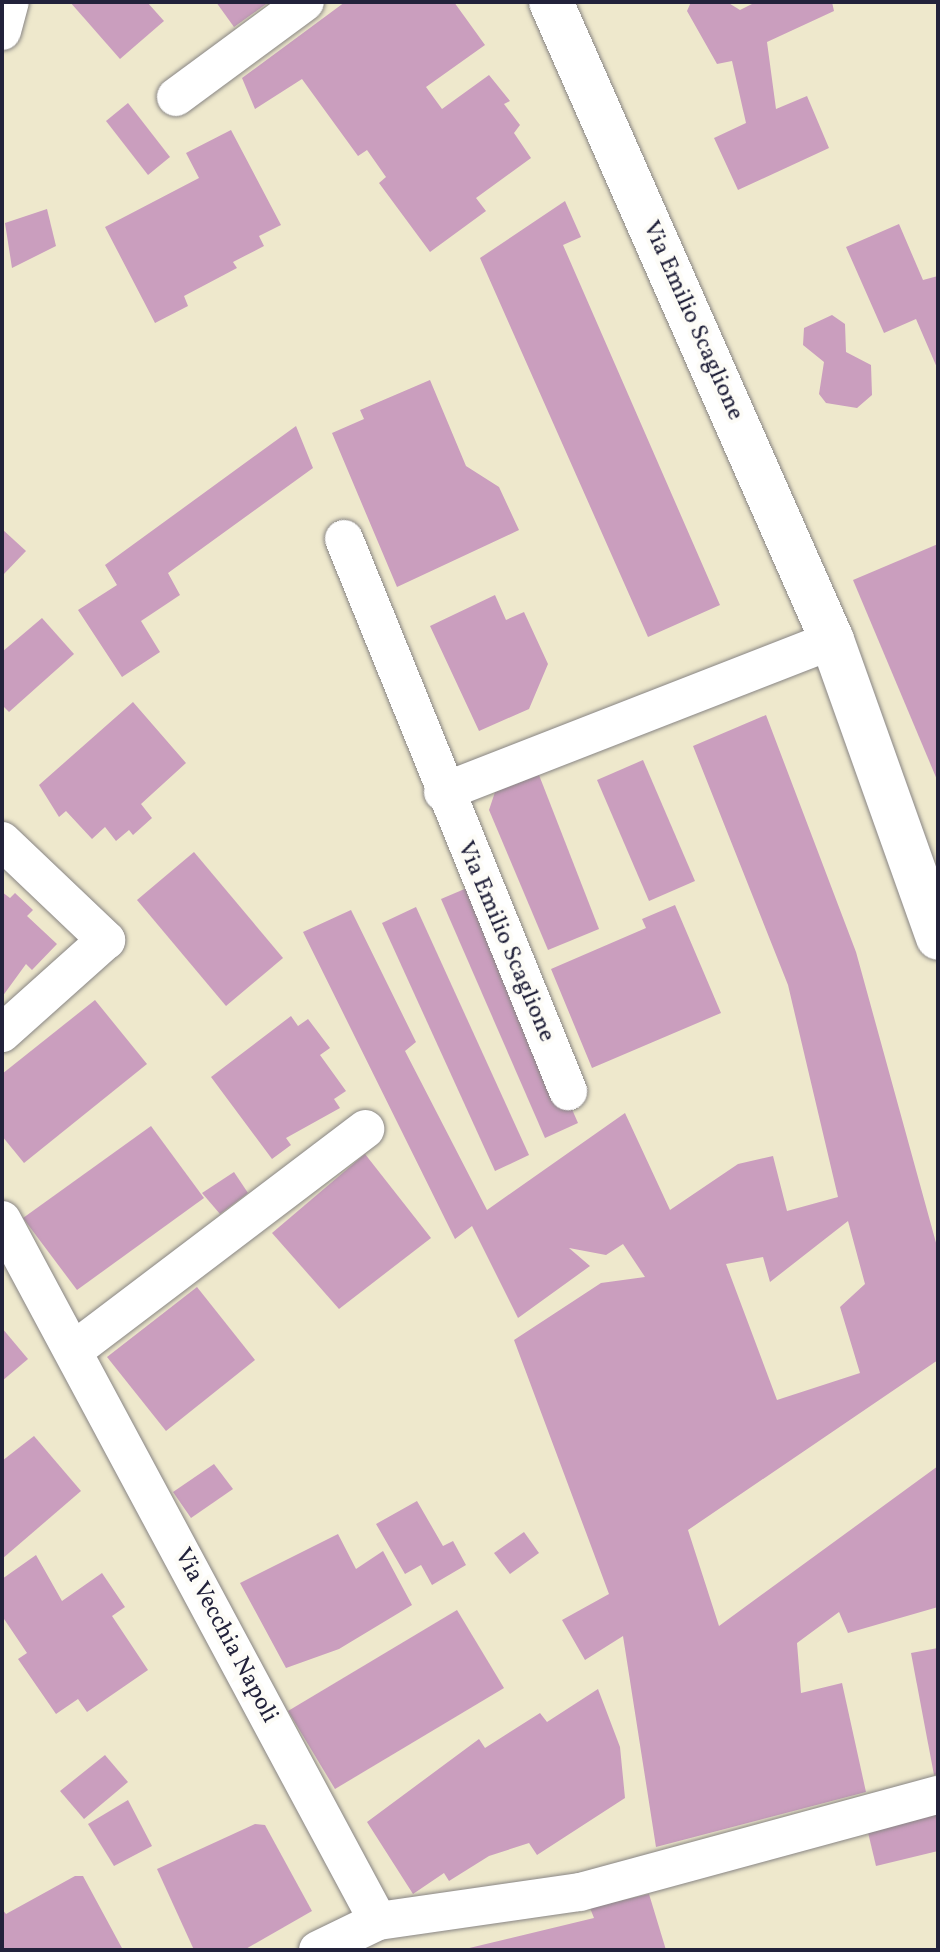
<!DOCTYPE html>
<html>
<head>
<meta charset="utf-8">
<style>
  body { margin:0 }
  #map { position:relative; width:940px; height:1952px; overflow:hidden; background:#eee8cc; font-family:Vollkorn,serif }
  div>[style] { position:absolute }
  .building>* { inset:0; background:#ca9ebe }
  .roads { filter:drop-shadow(0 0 2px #888584) drop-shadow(0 0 2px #888584) }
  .street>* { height:38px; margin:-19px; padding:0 19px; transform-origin:19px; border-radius:19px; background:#fff }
  .secondary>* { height:44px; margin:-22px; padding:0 22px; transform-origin:22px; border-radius:22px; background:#fff }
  span { translate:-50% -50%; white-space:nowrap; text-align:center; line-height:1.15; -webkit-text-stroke:8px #fdfcf7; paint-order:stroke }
  .street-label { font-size:24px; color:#22223b }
  .frame { position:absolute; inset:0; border:4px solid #22223b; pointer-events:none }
</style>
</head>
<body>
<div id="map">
  <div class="building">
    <i style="clip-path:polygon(70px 2px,147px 2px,164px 21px,120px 59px)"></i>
    <i style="clip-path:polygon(216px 2px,269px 2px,234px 27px)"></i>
    <i style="clip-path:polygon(345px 2px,454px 2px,485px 45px,426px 87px,442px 109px,489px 75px,510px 101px,504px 104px,520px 125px,514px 133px,531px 158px,476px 198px,486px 211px,430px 252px,379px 183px,386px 177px,367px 150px,358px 156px,302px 79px,255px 109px,242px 78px)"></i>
    <i style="clip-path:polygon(691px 2px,727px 2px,740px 10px,756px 2px,832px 2px,834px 11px,767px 42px,776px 109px,807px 96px,829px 148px,738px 190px,714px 138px,746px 123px,732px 61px,717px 64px,687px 11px)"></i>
    <i style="clip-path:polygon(128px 103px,170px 157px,148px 175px,106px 121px)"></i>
    <i style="clip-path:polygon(231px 130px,281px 225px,259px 236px,264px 246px,233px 262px,237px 268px,184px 296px,188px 306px,155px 323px,105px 227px,199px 178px,186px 153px)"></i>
    <i style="clip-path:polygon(565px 201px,581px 237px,563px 245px,720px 605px,648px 637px,480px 258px)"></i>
    <i style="clip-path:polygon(47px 209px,56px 246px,12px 268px,5px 223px)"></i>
    <i style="clip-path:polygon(899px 224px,923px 280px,938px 276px,938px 370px,916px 319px,884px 333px,846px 247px)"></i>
    <i style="clip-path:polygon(832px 315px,845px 324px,846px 352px,871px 365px,872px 395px,857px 408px,826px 403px,819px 394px,824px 362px,803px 345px,804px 328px)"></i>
    <i style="clip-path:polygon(430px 380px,466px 466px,499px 487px,519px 530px,397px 587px,332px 433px,364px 419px,360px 410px)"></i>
    <i style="clip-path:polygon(296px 426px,313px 468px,168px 573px,180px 595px,141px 621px,160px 652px,122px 677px,78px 610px,117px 585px,105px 565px)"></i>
    <i style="clip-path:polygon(2px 529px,26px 551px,2px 576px)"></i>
    <i style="clip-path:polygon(938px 544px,938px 782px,853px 580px)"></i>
    <i style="clip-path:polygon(495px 595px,506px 620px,524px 612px,548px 664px,529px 709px,479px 731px,430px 626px)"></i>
    <i style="clip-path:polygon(42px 618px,74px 654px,9px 712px,2px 705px,2px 652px)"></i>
    <i style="clip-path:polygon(133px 702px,186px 763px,141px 804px,152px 818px,133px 835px,129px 830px,116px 841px,105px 827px,92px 839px,66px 811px,59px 817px,39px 785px)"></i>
    <i style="clip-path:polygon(evenodd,766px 715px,856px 952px,938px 1250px,938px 1360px,688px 1530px,719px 1626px,938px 1466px,938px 1607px,848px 1633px,839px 1612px,797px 1643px,801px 1693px,842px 1683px,866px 1792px,656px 1847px,623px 1636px,585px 1660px,562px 1620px,609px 1594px,514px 1340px,601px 1283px,645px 1277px,623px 1244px,606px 1255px,569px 1248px,590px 1266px,518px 1318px,472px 1226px,455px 1239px,303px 932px,351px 910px,416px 1042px,405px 1051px,487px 1210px,625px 1113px,670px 1210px,738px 1164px,773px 1156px,787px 1211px,838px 1197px,788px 985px,693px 746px,766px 715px,848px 1221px,865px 1284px,840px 1307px,860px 1373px,777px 1400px,726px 1264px,763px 1257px,770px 1282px,848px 1221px)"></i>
    <i style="clip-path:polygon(643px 760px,695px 881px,649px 901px,597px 780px)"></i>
    <i style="clip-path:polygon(539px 775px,599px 929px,548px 950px,489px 810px,495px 792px)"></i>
    <i style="clip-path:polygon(194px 852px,283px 958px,226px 1006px,137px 900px)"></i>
    <i style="clip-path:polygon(474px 885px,578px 1123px,545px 1138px,441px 899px)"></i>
    <i style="clip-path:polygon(2px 892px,10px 898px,15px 893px,33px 910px,27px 916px,57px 944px,32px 970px,26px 964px,2px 997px)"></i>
    <i style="clip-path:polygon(675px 905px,721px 1013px,592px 1068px,551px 969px,646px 928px,642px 919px)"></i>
    <i style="clip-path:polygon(416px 907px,529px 1155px,495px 1171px,382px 923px)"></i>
    <i style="clip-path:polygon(95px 1000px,147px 1064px,24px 1163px,2px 1136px,2px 1074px)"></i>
    <i style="clip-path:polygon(291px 1016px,298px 1026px,308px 1019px,330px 1048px,320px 1055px,346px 1091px,334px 1099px,340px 1108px,286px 1138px,291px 1145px,272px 1159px,211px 1077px)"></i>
    <i style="clip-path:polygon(151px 1126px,204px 1198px,77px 1290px,23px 1218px)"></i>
    <i style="clip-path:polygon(365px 1154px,431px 1238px,339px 1309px,272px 1233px)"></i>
    <i style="clip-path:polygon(234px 1172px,248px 1193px,220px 1214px,202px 1193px)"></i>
    <i style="clip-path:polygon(197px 1287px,255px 1360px,166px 1431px,107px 1357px)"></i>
    <i style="clip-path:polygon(2px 1328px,28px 1359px,2px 1381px)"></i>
    <i style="clip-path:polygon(34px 1436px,81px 1491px,2px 1559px,2px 1461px)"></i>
    <i style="clip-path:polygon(214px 1464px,233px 1489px,191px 1518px,173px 1492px)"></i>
    <i style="clip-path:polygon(417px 1501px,443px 1546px,453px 1541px,466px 1565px,432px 1585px,421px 1565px,405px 1574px,376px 1524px)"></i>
    <i style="clip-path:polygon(524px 1532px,539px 1553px,510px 1574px,494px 1553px)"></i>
    <i style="clip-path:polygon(338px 1534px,356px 1569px,383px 1551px,412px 1605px,339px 1649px,286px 1668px,240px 1583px)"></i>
    <i style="clip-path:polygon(36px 1555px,62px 1601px,102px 1573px,125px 1607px,112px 1616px,148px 1670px,87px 1712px,78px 1699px,56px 1714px,18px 1659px,27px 1653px,2px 1616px,2px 1579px)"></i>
    <i style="clip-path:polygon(457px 1610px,504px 1688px,335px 1789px,288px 1711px)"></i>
    <i style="clip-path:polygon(938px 1648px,938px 1774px,934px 1775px,911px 1653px)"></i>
    <i style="clip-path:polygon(598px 1689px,620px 1747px,625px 1798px,537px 1855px,529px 1843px,489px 1856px,449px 1881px,444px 1873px,413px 1894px,367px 1822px,479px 1739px,485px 1748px,540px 1713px,547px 1722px)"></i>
    <i style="clip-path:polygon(105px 1755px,128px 1782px,84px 1819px,60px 1791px)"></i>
    <i style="clip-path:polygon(128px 1800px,152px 1846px,114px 1866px,88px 1824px)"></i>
    <i style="clip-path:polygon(938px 1808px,938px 1851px,876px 1866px,866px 1824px)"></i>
    <i style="clip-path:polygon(255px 1824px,265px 1825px,312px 1911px,244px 1950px,194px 1950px,157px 1869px)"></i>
    <i style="clip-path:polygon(75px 1876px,83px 1876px,123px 1950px,2px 1950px,2px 1909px,6px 1914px)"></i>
    <i style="clip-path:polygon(649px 1894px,666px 1950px,461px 1950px,594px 1918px,590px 1908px)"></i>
  </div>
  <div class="roads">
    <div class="street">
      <i style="left:2px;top:31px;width:30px;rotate:-75deg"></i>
      <i style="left:176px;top:97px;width:160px;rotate:-36.4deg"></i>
      <i style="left:344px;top:539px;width:596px;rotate:67.91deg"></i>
      <i style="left:443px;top:792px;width:418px;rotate:-21.3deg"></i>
      <i style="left:2px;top:841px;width:144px;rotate:43.6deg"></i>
      <i style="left:106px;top:940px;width:140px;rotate:138.2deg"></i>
      <i style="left:2px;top:1220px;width:795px;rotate:61.79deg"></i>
      <i style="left:73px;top:1351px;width:367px;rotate:-37.2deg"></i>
      <i style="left:318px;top:1950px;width:67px;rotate:-25.8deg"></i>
      <i style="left:378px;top:1921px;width:204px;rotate:-8.2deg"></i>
      <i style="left:580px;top:1892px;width:371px;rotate:-15.2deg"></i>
    </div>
    <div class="secondary">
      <i style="left:551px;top:2px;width:697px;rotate:66.23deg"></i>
      <i style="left:832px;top:640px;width:316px;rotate:70.4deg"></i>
    </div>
  </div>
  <div class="street-label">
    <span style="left:692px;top:321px;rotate:66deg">Via Emilio Scaglione</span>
    <span style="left:505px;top:942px;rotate:67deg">Via Emilio Scaglione</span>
    <span style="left:225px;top:1636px;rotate:62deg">Via Vecchia Napoli</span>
  </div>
  <div class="frame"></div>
</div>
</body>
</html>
